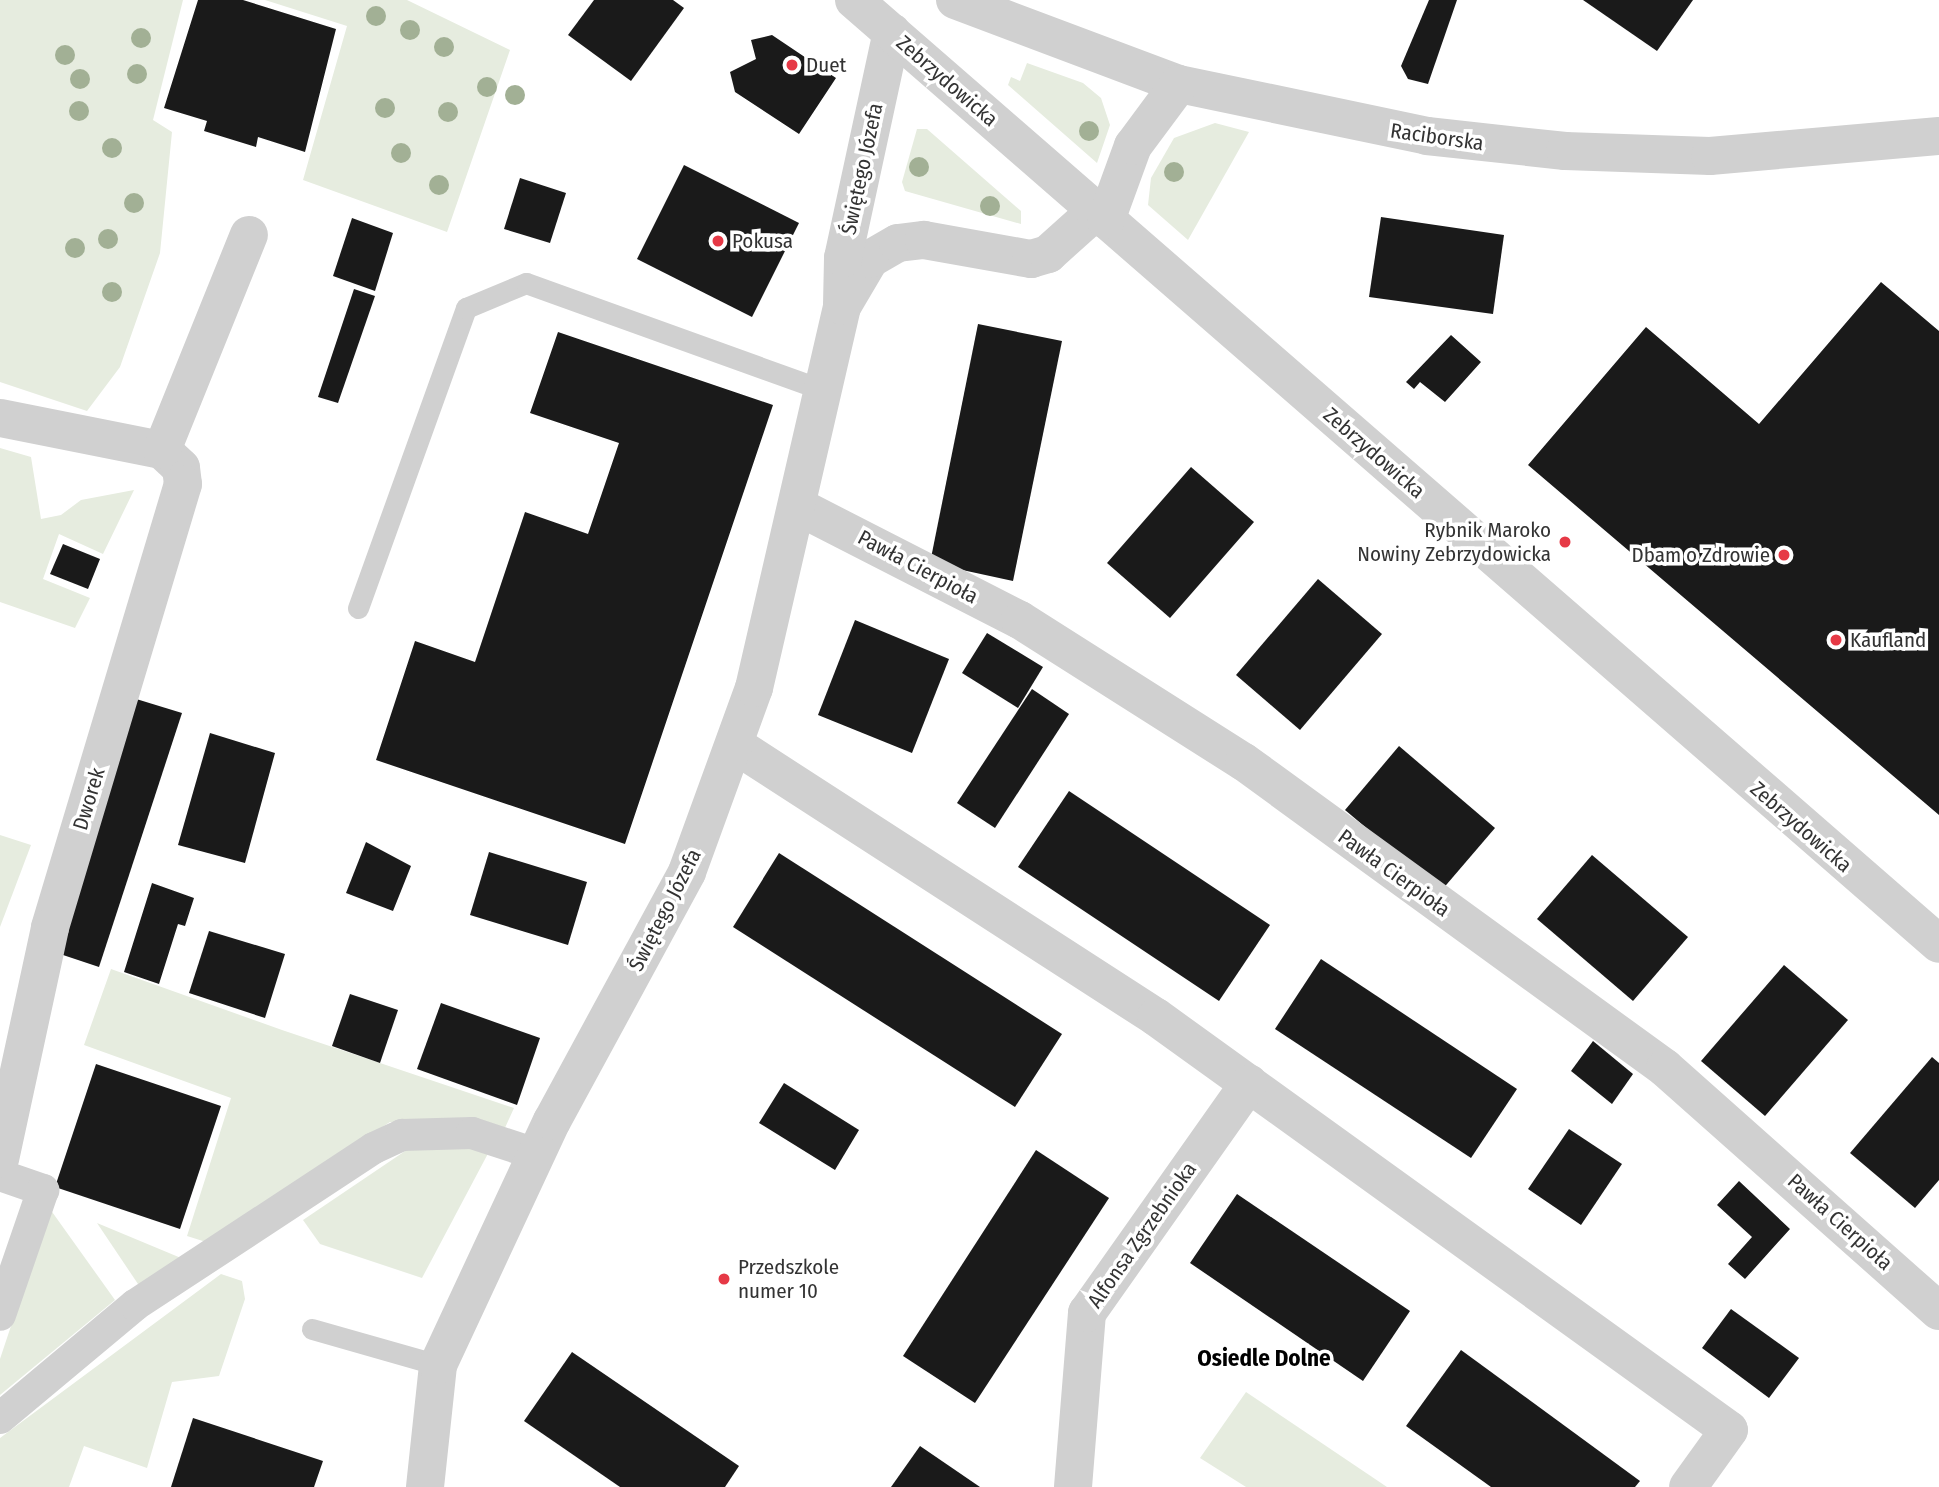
<!DOCTYPE html>
<html>
<head>
<meta charset="utf-8">
<style>
  body { margin:0 }
  #map { position:relative; width:1939px; height:1487px; overflow:hidden; background:#fff; font-family:"Fira Sans Condensed",sans-serif }
  div>[style] { position:absolute }
  .green>* { inset:0; background:#e6ecdf }
  .building>* { inset:0; background:#1a1a1a }
  .service>* { height:21px; margin:-10.5px; padding:0 10.5px; transform-origin:10.5px; border-radius:10.5px; background:#d0d0d0 }
  .pedestrian>* { height:32px; margin:-16px; padding:0 16px; transform-origin:16px; border-radius:16px; background:#d0d0d0 }
  .minor>* { height:38px; margin:-19px; padding:0 19px; transform-origin:19px; border-radius:19px; background:#d0d0d0 }
  .tertiary>* { height:38px; margin:-19px; padding:0 19px; transform-origin:19px; border-radius:19px; background:#d0d0d0 }
  .trees>* { width:20px; height:20px; margin:-10px; border-radius:50%; background:#a2b095 }
  .dots>* { width:19px; height:19px; translate:-50% -50%; box-sizing:border-box; border:4px solid #fff; border-radius:50% }
  span { translate:-50% -50%; white-space:nowrap; text-align:center; line-height:1.15; -webkit-text-stroke:7px #fff; paint-order:stroke }
  .poi-label { font-size:21px; color:#333 }
  .left { translate:0 -50%; text-align:left }
  .right { translate:-100% -50%; text-align:right }
  .street-label { font-size:21px; color:#333 }
  .neighbourhood-label { font-size:23px; color:#000; font-weight:700 }
</style>
</head>
<body>
<div id="map">
  <div class="green">
    <i style="clip-path:polygon(0 0,183px 0,153px 120px,172px 132px,160px 253px,120px 367px,87px 411px,0 382px)"></i>
    <i style="clip-path:polygon(265px 0,407px 0,510px 50px,447px 232px,303px 180px,347px 26px)"></i>
    <i style="clip-path:polygon(1027px 63px,1083px 83px,1101px 98px,1110px 125px,1097px 163px,1008px 85px,1011px 77px,1020px 81px)"></i>
    <i style="clip-path:polygon(1215px 123px,1249px 132px,1188px 240px,1148px 205px,1151px 178px,1174px 138px)"></i>
    <i style="clip-path:polygon(917px 129px,927px 129px,1021px 211px,1021px 224px,905px 191px,902px 182px)"></i>
    <i style="clip-path:polygon(0 448px,31px 457px,41px 519px,61px 515px,81px 500px,134px 490px,103px 554px,59px 534px,43px 579px,90px 598px,75px 628px,0 602px)"></i>
    <i style="clip-path:polygon(0 835px,31px 845px,0 927px)"></i>
    <i style="clip-path:polygon(111px 969px,282px 1030px,514px 1108px,504px 1130px,390px 1122px,206px 1242px,187px 1236px,231px 1098px,84px 1045px)"></i>
    <i style="clip-path:polygon(417px 1143px,492px 1146px,422px 1278px,320px 1244px,303px 1220px)"></i>
    <i style="clip-path:polygon(50px 1209px,115px 1300px,0 1395px,0 1359px)"></i>
    <i style="clip-path:polygon(97px 1223px,181px 1258px,140px 1287px)"></i>
    <i style="clip-path:polygon(221px 1274px,242px 1281px,245px 1299px,219px 1376px,172px 1382px,147px 1468px,84px 1446px,69px 1487px,0 1487px,0 1438px)"></i>
    <i style="clip-path:polygon(1246px 1392px,1387px 1487px,1246px 1487px,1200px 1458px)"></i>
  </div>
  <div class="building">
    <i style="clip-path:polygon(198px 0,243px 0,336px 29px,305px 152px,258px 137px,256px 147px,204px 131px,207px 121px,164px 108px)"></i>
    <i style="clip-path:polygon(594px 0,673px 0,684px 8px,631px 81px,568px 35px)"></i>
    <i style="clip-path:polygon(1429px 0,1457px 0,1428px 84px,1408px 79px,1401px 66px)"></i>
    <i style="clip-path:polygon(1583px 0,1693px 0,1657px 51px)"></i>
    <i style="clip-path:polygon(772px 35px,836px 78px,799px 134px,735px 92px,730px 72px,756px 59px,751px 40px)"></i>
    <i style="clip-path:polygon(684px 165px,799px 223px,752px 317px,637px 259px)"></i>
    <i style="clip-path:polygon(520px 178px,566px 193px,550px 243px,504px 229px)"></i>
    <i style="clip-path:polygon(1381px 217px,1504px 235px,1493px 314px,1369px 297px)"></i>
    <i style="clip-path:polygon(352px 218px,393px 233px,375px 291px,333px 276px)"></i>
    <i style="clip-path:polygon(1881px 282px,1939px 331px,1939px 815px,1528px 465px,1646px 327px,1759px 424px)"></i>
    <i style="clip-path:polygon(354px 289px,375px 296px,338px 403px,318px 397px)"></i>
    <i style="clip-path:polygon(978px 324px,1062px 341px,1013px 581px,930px 563px)"></i>
    <i style="clip-path:polygon(558px 332px,773px 405px,625px 844px,376px 760px,415px 641px,475px 662px,525px 512px,588px 534px,619px 443px,530px 413px)"></i>
    <i style="clip-path:polygon(1451px 335px,1481px 362px,1445px 402px,1420px 382px,1414px 389px,1406px 382px)"></i>
    <i style="clip-path:polygon(1191px 467px,1254px 522px,1170px 618px,1107px 563px)"></i>
    <i style="clip-path:polygon(63px 544px,100px 559px,88px 589px,50px 574px)"></i>
    <i style="clip-path:polygon(1318px 579px,1382px 634px,1300px 730px,1236px 675px)"></i>
    <i style="clip-path:polygon(855px 620px,949px 659px,912px 753px,818px 715px)"></i>
    <i style="clip-path:polygon(987px 633px,1043px 667px,1018px 708px,962px 673px)"></i>
    <i style="clip-path:polygon(1032px 689px,1069px 714px,995px 828px,957px 803px)"></i>
    <i style="clip-path:polygon(133px 698px,182px 713px,99px 967px,54px 952px)"></i>
    <i style="clip-path:polygon(210px 733px,275px 753px,245px 863px,178px 845px)"></i>
    <i style="clip-path:polygon(1399px 746px,1495px 828px,1441px 891px,1345px 810px)"></i>
    <i style="clip-path:polygon(1069px 791px,1270px 925px,1219px 1001px,1018px 867px)"></i>
    <i style="clip-path:polygon(366px 842px,411px 866px,393px 911px,346px 893px)"></i>
    <i style="clip-path:polygon(489px 852px,587px 882px,568px 945px,470px 915px)"></i>
    <i style="clip-path:polygon(779px 853px,1062px 1034px,1015px 1107px,733px 927px)"></i>
    <i style="clip-path:polygon(1592px 855px,1688px 937px,1633px 1001px,1537px 919px)"></i>
    <i style="clip-path:polygon(152px 883px,194px 898px,185px 926px,178px 924px,159px 984px,124px 972px)"></i>
    <i style="clip-path:polygon(209px 931px,285px 954px,265px 1018px,189px 993px)"></i>
    <i style="clip-path:polygon(1321px 959px,1517px 1089px,1471px 1158px,1275px 1029px)"></i>
    <i style="clip-path:polygon(1784px 965px,1848px 1020px,1765px 1116px,1701px 1061px)"></i>
    <i style="clip-path:polygon(350px 994px,398px 1010px,380px 1063px,332px 1046px)"></i>
    <i style="clip-path:polygon(441px 1003px,540px 1038px,517px 1105px,417px 1069px)"></i>
    <i style="clip-path:polygon(1593px 1041px,1633px 1074px,1612px 1104px,1571px 1071px)"></i>
    <i style="clip-path:polygon(1932px 1057px,1939px 1063px,1939px 1180px,1915px 1208px,1850px 1153px)"></i>
    <i style="clip-path:polygon(96px 1064px,221px 1106px,180px 1229px,55px 1187px)"></i>
    <i style="clip-path:polygon(784px 1083px,859px 1130px,835px 1170px,759px 1123px)"></i>
    <i style="clip-path:polygon(1569px 1129px,1622px 1164px,1581px 1225px,1528px 1189px)"></i>
    <i style="clip-path:polygon(1036px 1150px,1109px 1198px,975px 1403px,903px 1356px)"></i>
    <i style="clip-path:polygon(1739px 1181px,1790px 1229px,1745px 1279px,1728px 1264px,1752px 1237px,1717px 1205px)"></i>
    <i style="clip-path:polygon(1237px 1194px,1410px 1311px,1363px 1381px,1190px 1263px)"></i>
    <i style="clip-path:polygon(1731px 1309px,1799px 1358px,1769px 1398px,1702px 1348px)"></i>
    <i style="clip-path:polygon(1461px 1350px,1640px 1481px,1635px 1487px,1491px 1487px,1406px 1426px)"></i>
    <i style="clip-path:polygon(572px 1352px,739px 1466px,725px 1487px,620px 1487px,524px 1421px)"></i>
    <i style="clip-path:polygon(193px 1418px,323px 1461px,314px 1487px,171px 1487px)"></i>
    <i style="clip-path:polygon(920px 1446px,980px 1487px,891px 1487px)"></i>
  </div>
  <div class="service">
    <i style="left:358px;top:608px;width:319px;rotate:-70.2deg"></i>
    <i style="left:466px;top:308px;width:65px;rotate:-22.6deg"></i>
    <i style="left:526px;top:283px;width:317px;rotate:19.8deg"></i>
    <i style="left:312px;top:1329px;width:131px;rotate:15.9deg"></i>
  </div>
  <div class="pedestrian">
    <i style="left:0;top:1175px;width:46px;rotate:19.2deg"></i>
    <i style="left:43px;top:1190px;width:132px;rotate:109deg"></i>
    <i style="left:0;top:1418px;width:176px;rotate:-39.9deg"></i>
    <i style="left:135px;top:1305px;width:286px;rotate:-33.3deg"></i>
    <i style="left:374px;top:1148px;width:31px;rotate:-25deg"></i>
    <i style="left:402px;top:1135px;width:70px;rotate:-1.6deg"></i>
    <i style="left:472px;top:1133px;width:67px;rotate:18.2deg"></i>
  </div>
  <div class="minor">
    <i style="left:843px;top:305px;width:53px;rotate:-59.6deg"></i>
    <i style="left:870px;top:259px;width:32px;rotate:-30deg"></i>
    <i style="left:898px;top:243px;width:26px;rotate:-7deg"></i>
    <i style="left:924px;top:240px;width:109px;rotate:10.1deg"></i>
    <i style="left:1031px;top:259px;width:18px;rotate:-16deg"></i>
    <i style="left:1048px;top:254px;width:64px;rotate:-41.9deg"></i>
    <i style="left:0;top:418px;width:165px;rotate:11.2deg"></i>
    <i style="left:162px;top:450px;width:26px;rotate:43deg"></i>
    <i style="left:181px;top:468px;width:16px;rotate:83deg"></i>
    <i style="left:183px;top:484px;width:463px;rotate:106.7deg"></i>
    <i style="left:50px;top:928px;width:236px;rotate:102.2deg"></i>
    <i style="left:162px;top:450px;width:232px;rotate:-68deg"></i>
    <i style="left:799px;top:507px;width:248px;rotate:27.1deg"></i>
    <i style="left:1020px;top:620px;width:265px;rotate:32.4deg"></i>
    <i style="left:1244px;top:762px;width:520px;rotate:36.01deg"></i>
    <i style="left:1665px;top:1068px;width:366px;rotate:41.6deg"></i>
    <i style="left:735px;top:745px;width:501px;rotate:32.87deg"></i>
    <i style="left:1156px;top:1017px;width:706px;rotate:35.78deg"></i>
    <i style="left:1729px;top:1430px;width:70px;rotate:125.7deg"></i>
    <i style="left:425px;top:1487px;width:123px;rotate:-83.9deg"></i>
    <i style="left:438px;top:1365px;width:269px;rotate:-65deg"></i>
    <i style="left:552px;top:1121px;width:283px;rotate:-61.5deg"></i>
    <i style="left:687px;top:872px;width:196px;rotate:-70deg"></i>
    <i style="left:754px;top:688px;width:392px;rotate:-77deg"></i>
    <i style="left:842px;top:306px;width:48px;rotate:-88.8deg"></i>
    <i style="left:843px;top:258px;width:231px;rotate:-77.8deg"></i>
    <i style="left:1073px;top:1487px;width:175px;rotate:-85.4deg"></i>
    <i style="left:1087px;top:1313px;width:281px;rotate:-54.8deg"></i>
  </div>
  <div class="tertiary">
    <i style="left:854px;top:0;width:1438px;rotate:41.02deg"></i>
    <i style="left:955px;top:0;width:239px;rotate:20.6deg"></i>
    <i style="left:1179px;top:84px;width:253px;rotate:11.8deg"></i>
    <i style="left:1427px;top:136px;width:139px;rotate:6.2deg"></i>
    <i style="left:1565px;top:151px;width:145px;rotate:2deg"></i>
    <i style="left:1710px;top:156px;width:230px;rotate:-5deg"></i>
    <i style="left:1106px;top:220px;width:79px;rotate:-70deg"></i>
    <i style="left:1133px;top:146px;width:77px;rotate:-53.4deg"></i>
  </div>
  <div class="trees">
    <i style="left:376px;top:16px"></i>
    <i style="left:410px;top:30px"></i>
    <i style="left:141px;top:38px"></i>
    <i style="left:444px;top:47px"></i>
    <i style="left:65px;top:55px"></i>
    <i style="left:137px;top:74px"></i>
    <i style="left:80px;top:79px"></i>
    <i style="left:487px;top:87px"></i>
    <i style="left:515px;top:95px"></i>
    <i style="left:385px;top:108px"></i>
    <i style="left:79px;top:111px"></i>
    <i style="left:448px;top:112px"></i>
    <i style="left:1089px;top:131px"></i>
    <i style="left:112px;top:148px"></i>
    <i style="left:401px;top:153px"></i>
    <i style="left:919px;top:167px"></i>
    <i style="left:1174px;top:172px"></i>
    <i style="left:439px;top:185px"></i>
    <i style="left:134px;top:203px"></i>
    <i style="left:990px;top:206px"></i>
    <i style="left:108px;top:239px"></i>
    <i style="left:75px;top:248px"></i>
    <i style="left:112px;top:292px"></i>
  </div>
  <div class="dots">
    <i style="left:792px;top:65px;background:#e63946"></i>
    <i style="left:718px;top:241px;background:#e63946"></i>
    <i style="left:1565px;top:542px;background:#e63946"></i>
    <i style="left:1784px;top:555px;background:#e63946"></i>
    <i style="left:1836px;top:640px;background:#e63946"></i>
    <i style="left:724px;top:1279px;background:#e63946"></i>
  </div>
  <div class="poi-label">
    <span class="left" style="left:806px;top:65px">Duet</span>
    <span class="left" style="left:732px;top:241px">Pokusa</span>
    <span class="right" style="left:1551px;top:542px">Rybnik Maroko<br>Nowiny Zebrzydowicka</span>
    <span class="right" style="left:1770px;top:555px">Dbam o Zdrowie</span>
    <span class="left" style="left:1850px;top:640px">Kaufland</span>
    <span class="left" style="left:738px;top:1279px">Przedszkole<br>numer 10</span>
  </div>
  <div class="street-label">
    <span style="left:947px;top:81px;rotate:41deg">Zebrzydowicka</span>
    <span style="left:1437px;top:137px;rotate:8deg">Raciborska</span>
    <span style="left:862px;top:169px;rotate:-78deg">Świętego Józefa</span>
    <span style="left:1374px;top:453px;rotate:41deg">Zebrzydowicka</span>
    <span style="left:918px;top:567px;rotate:28deg">Pawła Cierpioła</span>
    <span style="left:89px;top:799px;rotate:-73deg">Dworek</span>
    <span style="left:1801px;top:827px;rotate:41deg">Zebrzydowicka</span>
    <span style="left:1394px;top:873px;rotate:36deg">Pawła Cierpioła</span>
    <span style="left:665px;top:910px;rotate:-63deg">Świętego Józefa</span>
    <span style="left:1840px;top:1222px;rotate:42deg">Pawła Cierpioła</span>
    <span style="left:1142px;top:1235px;rotate:-55deg">Alfonsa Zgrzebnioka</span>
  </div>
  <div class="neighbourhood-label">
    <span style="left:1264px;top:1358px">Osiedle Dolne</span>
  </div>
</div>
</body>
</html>
